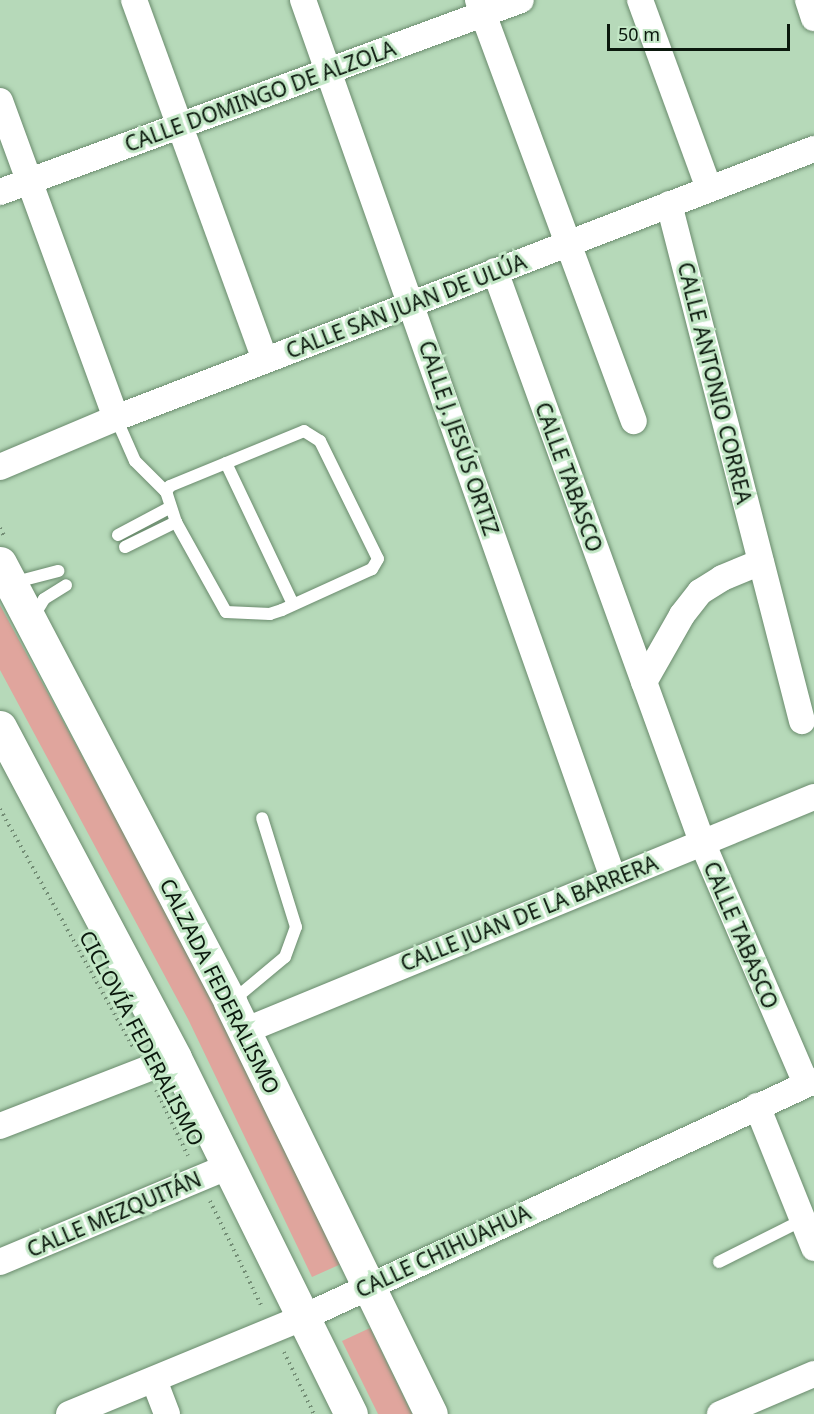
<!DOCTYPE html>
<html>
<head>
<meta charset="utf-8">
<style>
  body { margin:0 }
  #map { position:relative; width:814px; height:1414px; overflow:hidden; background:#b6d9b9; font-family:"Noto Sans",sans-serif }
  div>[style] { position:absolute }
  .green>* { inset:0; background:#e0a59d }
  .path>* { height:4px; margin-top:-2px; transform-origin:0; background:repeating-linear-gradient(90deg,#738d75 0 1.5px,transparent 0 6px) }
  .roads { filter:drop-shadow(0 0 2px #6a8b6d) drop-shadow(0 0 2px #6a8b6d) }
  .lane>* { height:12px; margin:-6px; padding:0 6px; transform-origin:6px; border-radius:6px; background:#fff }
  .street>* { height:26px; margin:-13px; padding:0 13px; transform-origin:13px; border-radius:13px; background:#fff }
  .primary>* { height:33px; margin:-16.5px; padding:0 16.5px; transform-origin:16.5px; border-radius:16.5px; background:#fff }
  span { translate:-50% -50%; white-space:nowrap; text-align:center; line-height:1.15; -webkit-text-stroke:6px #c3e7c6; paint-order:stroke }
  .street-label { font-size:21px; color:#0b180d }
  .scale { position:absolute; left:607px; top:24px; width:183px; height:27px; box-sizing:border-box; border:3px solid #0b180d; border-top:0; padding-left:8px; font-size:18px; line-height:21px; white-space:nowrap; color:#0b180d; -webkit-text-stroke:4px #c3e7c6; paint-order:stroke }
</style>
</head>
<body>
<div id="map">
  <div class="green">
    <i style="clip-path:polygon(0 605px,217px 1005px,341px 1264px,312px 1277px,188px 1019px,0 670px)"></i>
    <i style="clip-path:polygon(370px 1328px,412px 1414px,378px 1414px,342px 1341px)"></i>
  </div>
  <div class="path">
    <i style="left:0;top:528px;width:9px;rotate:63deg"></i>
    <i style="left:0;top:809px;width:275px;rotate:60.8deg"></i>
    <i style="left:156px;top:1090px;width:73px;rotate:64.1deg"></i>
    <i style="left:210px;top:1201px;width:118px;rotate:63.9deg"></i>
    <i style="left:284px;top:1352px;width:69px;rotate:64.2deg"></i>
  </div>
  <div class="roads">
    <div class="lane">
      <i style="left:116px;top:418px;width:47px;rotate:66.2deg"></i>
      <i style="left:135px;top:461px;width:44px;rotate:45deg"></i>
      <i style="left:304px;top:431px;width:19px;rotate:32deg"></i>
      <i style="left:320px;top:441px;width:131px;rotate:63.8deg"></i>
      <i style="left:378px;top:559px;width:12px;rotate:121deg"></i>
      <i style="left:372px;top:569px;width:99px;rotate:155.5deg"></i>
      <i style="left:282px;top:610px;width:13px;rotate:162deg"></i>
      <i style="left:270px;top:614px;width:44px;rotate:-177.4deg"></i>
      <i style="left:226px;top:612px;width:103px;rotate:-119.1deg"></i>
      <i style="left:176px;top:522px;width:32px;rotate:-108deg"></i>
      <i style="left:166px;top:492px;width:7px;rotate:-56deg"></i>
      <i style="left:170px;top:486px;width:145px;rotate:-22.3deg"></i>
      <i style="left:226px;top:463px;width:156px;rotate:64.6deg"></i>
      <i style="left:118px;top:535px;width:58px;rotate:-27.9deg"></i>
      <i style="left:125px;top:547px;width:57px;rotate:-26.1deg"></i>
      <i style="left:12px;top:583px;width:48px;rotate:-14.6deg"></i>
      <i style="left:32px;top:619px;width:23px;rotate:-59deg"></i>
      <i style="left:44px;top:599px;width:26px;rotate:-32deg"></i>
      <i style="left:231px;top:1002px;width:70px;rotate:-39.8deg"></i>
      <i style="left:285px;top:957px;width:32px;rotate:-70deg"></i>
      <i style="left:296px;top:927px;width:114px;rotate:-107.3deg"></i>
      <i style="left:719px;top:1262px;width:94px;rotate:-26.6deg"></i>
    </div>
    <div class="street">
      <i style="left:134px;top:0;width:383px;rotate:70deg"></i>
      <i style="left:303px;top:0;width:931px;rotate:70.55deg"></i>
      <i style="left:478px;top:0;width:449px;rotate:69.7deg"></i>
      <i style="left:640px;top:0;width:201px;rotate:69.9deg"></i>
      <i style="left:808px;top:0;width:19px;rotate:72deg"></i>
      <i style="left:0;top:101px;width:338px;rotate:69.9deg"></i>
      <i style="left:0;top:192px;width:555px;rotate:-20.23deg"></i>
      <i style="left:669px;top:204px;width:534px;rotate:75.57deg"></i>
      <i style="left:495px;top:271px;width:607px;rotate:70.07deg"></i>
      <i style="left:702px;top:842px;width:263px;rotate:66.7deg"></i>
      <i style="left:0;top:467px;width:126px;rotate:-22.9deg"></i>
      <i style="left:116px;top:418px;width:748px;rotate:-21.08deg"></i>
      <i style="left:644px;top:682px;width:77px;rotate:-60.4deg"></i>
      <i style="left:682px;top:615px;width:29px;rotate:-52deg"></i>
      <i style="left:700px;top:592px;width:26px;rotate:-32deg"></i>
      <i style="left:722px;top:578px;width:42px;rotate:-22.3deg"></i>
      <i style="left:244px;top:1031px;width:616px;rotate:-22.32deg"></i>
      <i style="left:757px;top:1106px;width:153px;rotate:68.1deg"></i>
      <i style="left:0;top:1126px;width:188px;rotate:-21.2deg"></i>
      <i style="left:0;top:1262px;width:248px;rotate:-22.7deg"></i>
      <i style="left:154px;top:1380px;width:36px;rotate:69deg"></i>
      <i style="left:69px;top:1414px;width:254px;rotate:-22.4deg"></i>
      <i style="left:304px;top:1317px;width:562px;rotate:-24.83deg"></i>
      <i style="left:720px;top:1414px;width:102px;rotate:-23.1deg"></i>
    </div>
    <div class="primary">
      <i style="left:0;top:563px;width:496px;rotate:62.3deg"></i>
      <i style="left:230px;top:1002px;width:458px;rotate:64deg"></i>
      <i style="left:0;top:727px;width:374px;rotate:62.1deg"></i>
      <i style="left:175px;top:1058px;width:397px;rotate:63.7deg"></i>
    </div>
  </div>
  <div class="street-label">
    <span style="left:260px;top:96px;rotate:-20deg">CALLE DOMINGO DE ALZOLA</span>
    <span style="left:406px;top:306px;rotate:-21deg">CALLE SAN JUAN DE ULÚA</span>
    <span style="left:715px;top:383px;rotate:76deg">CALLE ANTONIO CORREA</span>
    <span style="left:459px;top:438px;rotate:71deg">CALLE J. JESÚS ORTIZ</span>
    <span style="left:569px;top:477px;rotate:70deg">CALLE TABASCO</span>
    <span style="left:529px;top:913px;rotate:-22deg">CALLE JUAN DE LA BARRERA</span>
    <span style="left:741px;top:935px;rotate:67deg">CALLE TABASCO</span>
    <span style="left:220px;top:986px;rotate:63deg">CALZADA FEDERALISMO</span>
    <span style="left:142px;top:1038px;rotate:62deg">CICLOVÍA FEDERALISMO</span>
    <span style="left:114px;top:1214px;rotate:-23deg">CALLE MEZQUITÁN</span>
    <span style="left:443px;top:1251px;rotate:-25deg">CALLE CHIHUAHUA</span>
  </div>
  <div class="scale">50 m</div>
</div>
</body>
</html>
